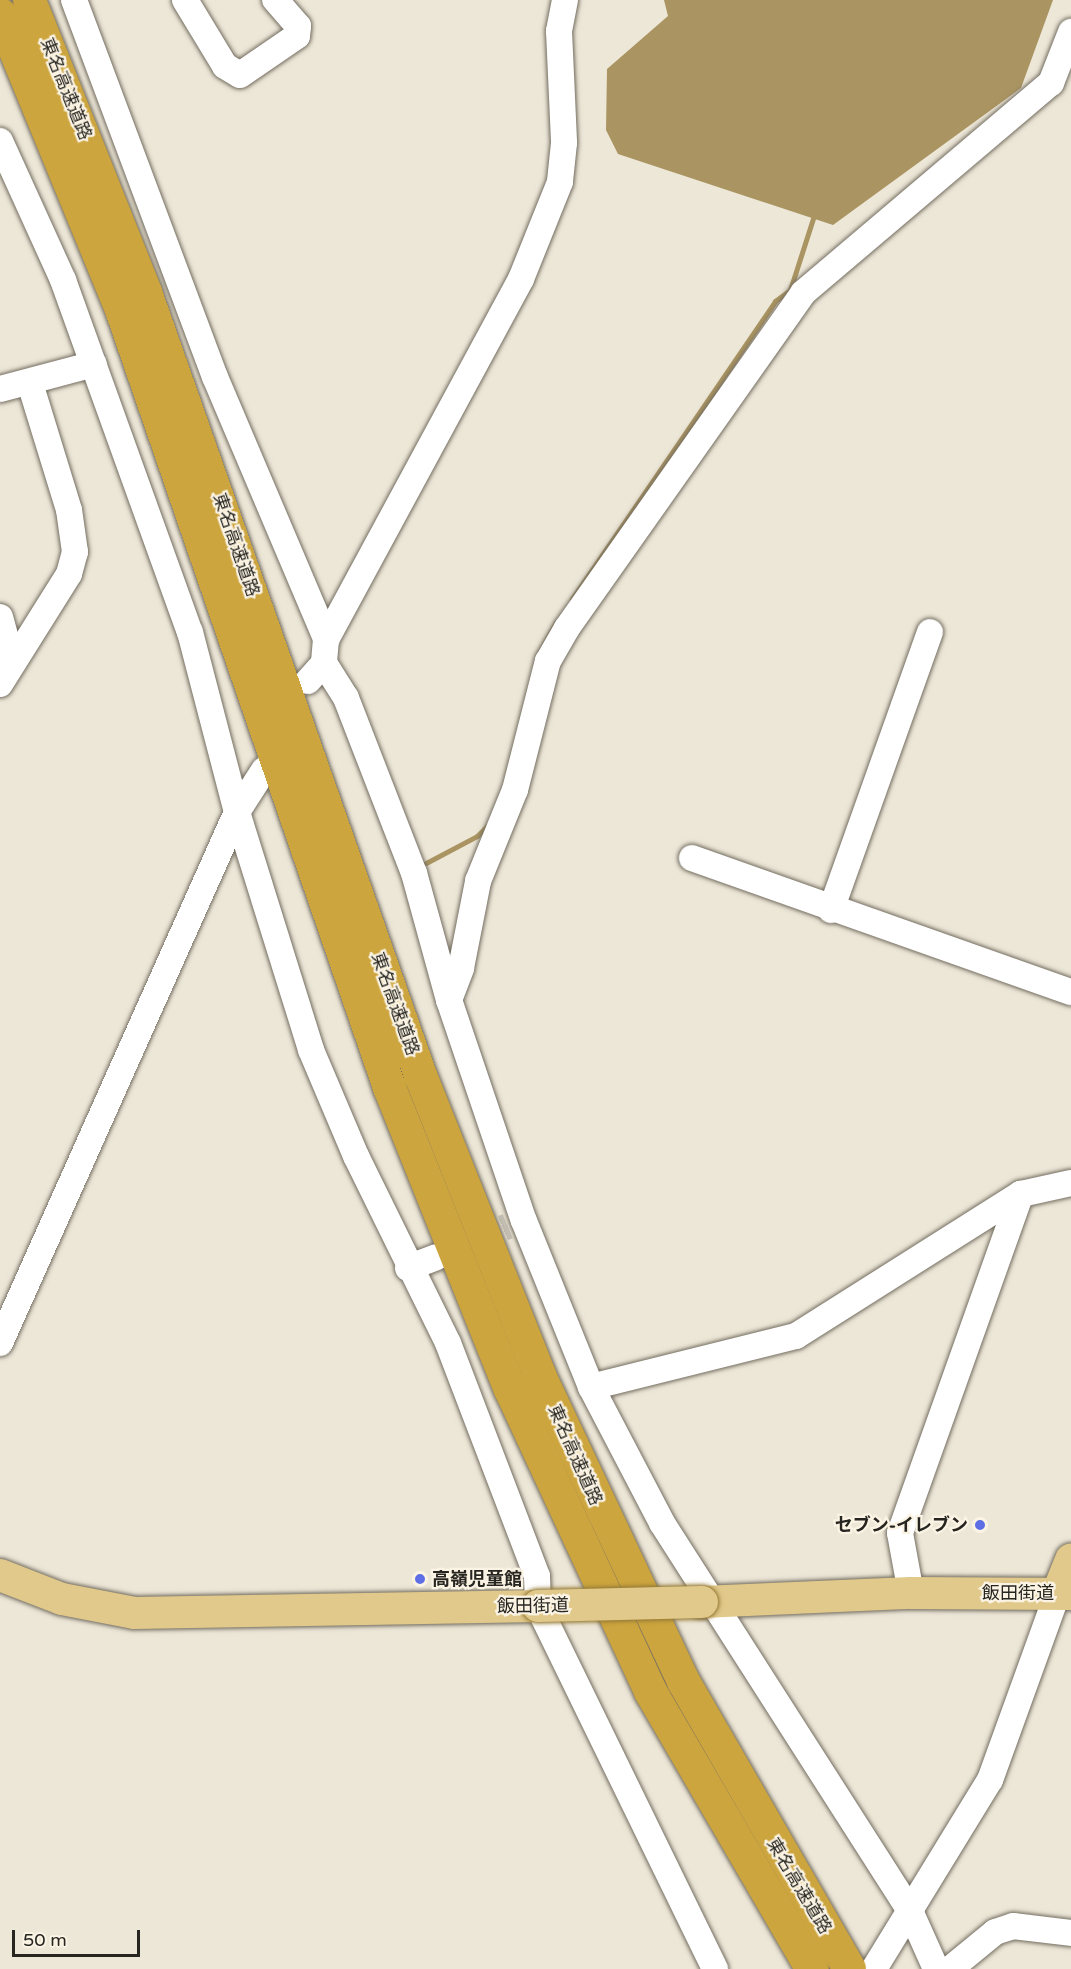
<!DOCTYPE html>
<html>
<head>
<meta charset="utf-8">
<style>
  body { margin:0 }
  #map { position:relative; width:1071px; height:1969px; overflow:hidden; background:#ede7d8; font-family:"Varela Round","Noto Sans JP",sans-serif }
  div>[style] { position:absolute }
  .water>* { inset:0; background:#aa9461 }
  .stream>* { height:5px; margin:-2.5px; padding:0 2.5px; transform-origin:2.5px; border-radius:2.5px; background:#aa9461 }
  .minor-tunnel>* { height:26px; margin-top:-13px; transform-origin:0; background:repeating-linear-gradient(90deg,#c5c0b3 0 26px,transparent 0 39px) }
  .roads { filter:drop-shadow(0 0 2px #736d60) drop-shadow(0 0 2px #736d60) }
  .minor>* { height:26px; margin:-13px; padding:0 13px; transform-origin:13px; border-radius:13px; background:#fff }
  .major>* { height:32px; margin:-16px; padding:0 16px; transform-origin:16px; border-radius:16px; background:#e1c98b }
  .highway>* { height:33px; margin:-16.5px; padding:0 16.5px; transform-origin:16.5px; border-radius:16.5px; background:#cda53e }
  .bridges { filter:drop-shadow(0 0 2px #937834) drop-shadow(0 0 2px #937834) }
  .major-bridge>* { height:32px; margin:-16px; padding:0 16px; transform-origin:16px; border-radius:16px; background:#e1c98b }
  .dots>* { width:16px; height:16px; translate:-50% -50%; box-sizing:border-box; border:3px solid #fbf4e5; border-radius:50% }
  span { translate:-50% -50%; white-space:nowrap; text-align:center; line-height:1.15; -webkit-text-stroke:4.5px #fbf4e5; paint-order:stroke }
  .street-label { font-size:18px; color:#272520 }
  .poi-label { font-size:18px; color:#272520; font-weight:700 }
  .right { translate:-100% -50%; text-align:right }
  .left { translate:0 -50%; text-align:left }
  .scale { position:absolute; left:12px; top:1930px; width:128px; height:27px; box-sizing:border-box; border:3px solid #272520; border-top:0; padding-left:8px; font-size:18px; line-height:21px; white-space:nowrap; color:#272520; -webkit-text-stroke:4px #fbf4e5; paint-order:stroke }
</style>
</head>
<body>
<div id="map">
  <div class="water">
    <i style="clip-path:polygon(664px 0,1053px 0,1021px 88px,833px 225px,618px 154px,606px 130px,607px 69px,668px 16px)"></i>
  </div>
  <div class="stream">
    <i style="left:572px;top:599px;width:361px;rotate:-55.7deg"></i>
    <i style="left:775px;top:301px;width:19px;rotate:-36deg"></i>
    <i style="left:790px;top:290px;width:82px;rotate:-72.2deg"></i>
    <i style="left:539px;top:653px;width:35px;rotate:-61deg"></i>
    <i style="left:426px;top:863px;width:58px;rotate:-27.9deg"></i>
    <i style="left:477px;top:836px;width:18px;rotate:-45deg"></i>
  </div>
  <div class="minor-tunnel">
    <i style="left:467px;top:1243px;width:44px;rotate:-22.5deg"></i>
  </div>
  <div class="roads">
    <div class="minor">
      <i style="left:74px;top:0;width:403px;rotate:69.5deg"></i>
      <i style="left:215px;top:377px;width:285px;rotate:67deg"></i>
      <i style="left:185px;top:0;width:77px;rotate:58.8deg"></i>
      <i style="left:225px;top:66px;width:17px;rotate:31deg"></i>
      <i style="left:240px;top:75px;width:69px;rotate:-34.4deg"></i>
      <i style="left:297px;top:36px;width:10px;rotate:-84deg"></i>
      <i style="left:298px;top:26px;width:35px;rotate:-131deg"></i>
      <i style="left:565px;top:0;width:32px;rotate:101deg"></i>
      <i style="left:559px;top:31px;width:112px;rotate:87.4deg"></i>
      <i style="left:564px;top:143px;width:39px;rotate:96deg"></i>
      <i style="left:560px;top:182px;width:105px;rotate:111.9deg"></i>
      <i style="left:521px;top:279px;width:409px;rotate:118.4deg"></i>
      <i style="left:326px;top:639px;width:24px;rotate:95deg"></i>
      <i style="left:324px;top:663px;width:41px;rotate:57.8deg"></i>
      <i style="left:346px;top:698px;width:188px;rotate:68.8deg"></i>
      <i style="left:414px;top:873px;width:132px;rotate:74.6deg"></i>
      <i style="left:449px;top:1000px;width:233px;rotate:71.3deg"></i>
      <i style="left:524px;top:1221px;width:179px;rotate:68deg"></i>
      <i style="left:591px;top:1387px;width:153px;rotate:62.4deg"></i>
      <i style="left:662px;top:1523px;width:463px;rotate:57.4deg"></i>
      <i style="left:911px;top:1913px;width:61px;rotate:65.9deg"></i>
      <i style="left:0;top:141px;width:153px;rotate:65.6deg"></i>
      <i style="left:63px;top:280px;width:374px;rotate:70.2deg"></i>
      <i style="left:190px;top:632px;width:186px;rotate:75.4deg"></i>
      <i style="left:237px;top:812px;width:249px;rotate:72.7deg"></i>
      <i style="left:311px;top:1050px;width:115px;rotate:67deg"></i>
      <i style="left:356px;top:1156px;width:208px;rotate:63.8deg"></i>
      <i style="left:448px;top:1343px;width:249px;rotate:69.1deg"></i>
      <i style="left:537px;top:1576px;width:30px;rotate:88deg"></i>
      <i style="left:538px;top:1606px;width:404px;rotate:64deg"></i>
      <i style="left:0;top:389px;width:97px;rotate:-14.9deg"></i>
      <i style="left:0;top:617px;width:46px;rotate:74.7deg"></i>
      <i style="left:308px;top:681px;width:24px;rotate:-48deg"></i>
      <i style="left:0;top:684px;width:130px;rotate:-57.9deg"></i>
      <i style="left:69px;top:574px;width:23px;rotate:-75deg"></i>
      <i style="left:75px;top:552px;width:42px;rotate:-98.1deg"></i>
      <i style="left:69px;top:510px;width:133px;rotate:-107.1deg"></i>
      <i style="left:692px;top:858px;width:402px;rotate:19.5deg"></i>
      <i style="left:831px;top:910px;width:295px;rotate:-70.4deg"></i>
      <i style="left:449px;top:1000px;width:34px;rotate:-69deg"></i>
      <i style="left:461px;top:968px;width:89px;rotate:-78.9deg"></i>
      <i style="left:478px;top:881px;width:98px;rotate:-67.9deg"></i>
      <i style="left:515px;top:790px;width:133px;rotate:-75.7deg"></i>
      <i style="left:548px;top:661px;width:38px;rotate:-60deg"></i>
      <i style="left:567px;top:628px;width:410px;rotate:-54.8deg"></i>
      <i style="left:803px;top:293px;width:325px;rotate:-40.3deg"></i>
      <i style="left:1051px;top:83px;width:55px;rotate:-68.6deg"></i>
      <i style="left:408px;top:1268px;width:30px;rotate:-21deg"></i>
      <i style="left:0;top:1343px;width:581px;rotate:-65.95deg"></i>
      <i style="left:237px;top:812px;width:50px;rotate:-57.3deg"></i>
      <i style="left:591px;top:1387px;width:211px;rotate:-14deg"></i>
      <i style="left:796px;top:1336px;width:266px;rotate:-32.3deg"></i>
      <i style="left:1021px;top:1194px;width:51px;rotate:-12.4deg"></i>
      <i style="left:911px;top:1593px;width:61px;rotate:-100.4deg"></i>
      <i style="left:900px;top:1533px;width:360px;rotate:-70.4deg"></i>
      <i style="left:874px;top:1969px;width:222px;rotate:-58.5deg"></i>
      <i style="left:990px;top:1780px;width:200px;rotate:-70.1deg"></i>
      <i style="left:950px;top:1969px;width:58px;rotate:-39.4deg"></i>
      <i style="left:995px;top:1932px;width:19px;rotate:-18deg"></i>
      <i style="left:1013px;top:1926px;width:58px;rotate:6.9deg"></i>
    </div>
    <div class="major">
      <i style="left:0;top:1575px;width:66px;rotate:21.2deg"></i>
      <i style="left:62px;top:1599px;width:74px;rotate:10.9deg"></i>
      <i style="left:135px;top:1613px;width:403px;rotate:-1deg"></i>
      <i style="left:1058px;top:1592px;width:35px;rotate:-68deg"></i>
      <i style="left:702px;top:1602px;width:209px;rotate:-2.5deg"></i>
      <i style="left:911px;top:1593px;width:160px;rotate:0.4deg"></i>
    </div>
    <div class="highway">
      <i style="left:29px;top:0;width:314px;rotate:68.3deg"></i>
      <i style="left:145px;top:292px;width:830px;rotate:70.65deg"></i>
      <i style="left:420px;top:1075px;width:325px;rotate:68.3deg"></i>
      <i style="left:540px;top:1377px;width:336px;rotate:64.8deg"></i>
      <i style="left:683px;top:1681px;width:332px;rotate:60deg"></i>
      <i style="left:0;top:14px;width:322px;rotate:67.7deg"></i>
      <i style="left:122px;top:312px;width:820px;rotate:70.99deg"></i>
      <i style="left:389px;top:1087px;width:325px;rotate:68.2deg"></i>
      <i style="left:510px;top:1389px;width:333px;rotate:65.1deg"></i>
      <i style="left:650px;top:1691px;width:322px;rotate:59.8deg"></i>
    </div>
  </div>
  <div class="bridges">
    <div class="major-bridge">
      <i style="left:538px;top:1606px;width:164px;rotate:-1.4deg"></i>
    </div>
  </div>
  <div class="dots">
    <i style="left:980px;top:1525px;background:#5e6ee5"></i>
    <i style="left:420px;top:1579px;background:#5e6ee5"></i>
  </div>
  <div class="street-label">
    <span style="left:66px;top:89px;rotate:68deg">東名高速道路</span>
    <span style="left:236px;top:545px;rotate:71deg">東名高速道路</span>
    <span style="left:395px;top:1004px;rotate:70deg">東名高速道路</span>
    <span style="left:575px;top:1455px;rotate:66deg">東名高速道路</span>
    <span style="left:1018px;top:1593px">飯田街道</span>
    <span style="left:533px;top:1606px;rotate:-1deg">飯田街道</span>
    <span style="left:799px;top:1886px;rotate:59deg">東名高速道路</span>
  </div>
  <div class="poi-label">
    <span class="right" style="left:968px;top:1525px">セブン-イレブン</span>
    <span class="left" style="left:432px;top:1579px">高嶺児童館</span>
  </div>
  <div class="scale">50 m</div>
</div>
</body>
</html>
